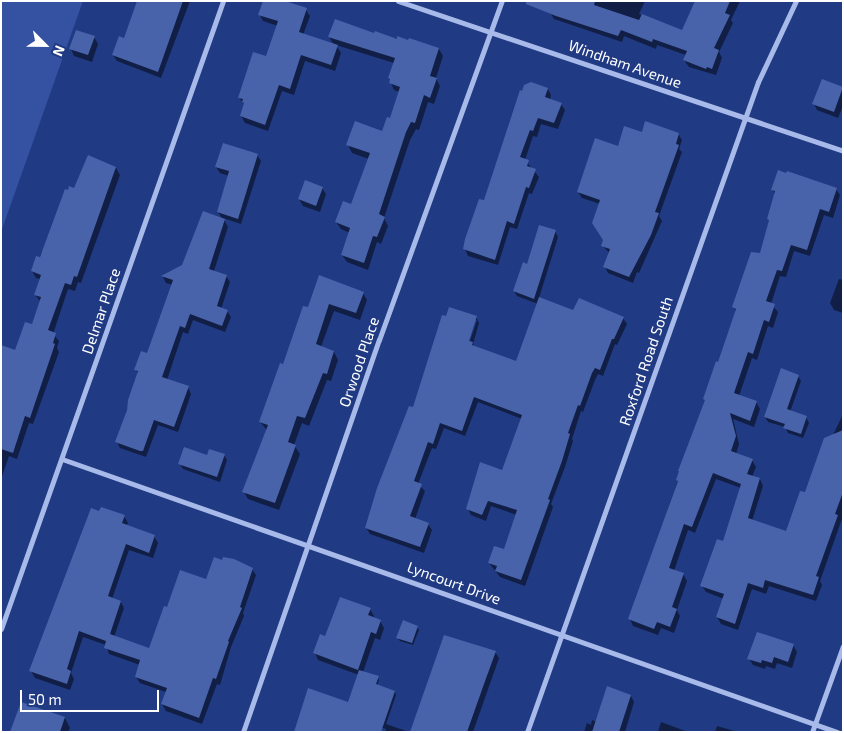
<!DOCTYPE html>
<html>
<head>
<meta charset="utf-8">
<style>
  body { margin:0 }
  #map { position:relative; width:844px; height:733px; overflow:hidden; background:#203a83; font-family:"Exo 2",sans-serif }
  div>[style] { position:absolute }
  .green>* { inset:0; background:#3452a1 }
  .shadow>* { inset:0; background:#0007 }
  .building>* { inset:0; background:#4963ab }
  .minor>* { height:5px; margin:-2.5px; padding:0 2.5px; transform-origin:2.5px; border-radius:2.5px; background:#a8bae9 }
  span { translate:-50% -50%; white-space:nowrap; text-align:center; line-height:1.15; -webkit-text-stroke:4.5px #203a83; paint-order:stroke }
  .street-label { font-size:15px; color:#fff }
  .frame { position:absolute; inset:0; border:2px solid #fff; pointer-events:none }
  .north { position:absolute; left:20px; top:20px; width:50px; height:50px; -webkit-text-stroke:4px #203a83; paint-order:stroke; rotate:113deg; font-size:14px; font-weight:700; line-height:20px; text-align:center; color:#fff }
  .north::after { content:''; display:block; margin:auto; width:18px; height:22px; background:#fff; clip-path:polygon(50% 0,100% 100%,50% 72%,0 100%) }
  .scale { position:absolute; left:20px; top:690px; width:139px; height:22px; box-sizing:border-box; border:2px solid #fff; border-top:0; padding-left:6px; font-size:15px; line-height:18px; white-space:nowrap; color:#fff; -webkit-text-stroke:4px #203a83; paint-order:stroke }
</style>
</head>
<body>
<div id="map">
  <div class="green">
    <i style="clip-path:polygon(1px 1px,83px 1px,1px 232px)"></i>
  </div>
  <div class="shadow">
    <i style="clip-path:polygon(138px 1px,190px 1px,161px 78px,117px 61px,113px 55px,125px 40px)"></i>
    <i style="clip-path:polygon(554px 1px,645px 1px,639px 14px,682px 32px,697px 1px,740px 1px,731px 20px,733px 23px,719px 52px,722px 58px,716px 75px,689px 67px,684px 60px,686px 55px,657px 45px,656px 49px,624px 36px,622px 42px,554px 19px,550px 12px)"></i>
    <i style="clip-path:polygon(306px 10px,310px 16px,303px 35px,334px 45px,329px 37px,375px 35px,439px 49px,443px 56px,436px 78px,440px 86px,434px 104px,428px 102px,419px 130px,416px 129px,410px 140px,384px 218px,388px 226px,381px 244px,377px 242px,368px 270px,347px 262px,342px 255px,350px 233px,341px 229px,336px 222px,352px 206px,369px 159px,352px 153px,348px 145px,383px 132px,391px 120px,400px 92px,394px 90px,389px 78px,394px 63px,336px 45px,341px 53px,335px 71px,305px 61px,294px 95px,282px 91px,268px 131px,245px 123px,241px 116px,245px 105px,239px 98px,267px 58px,278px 26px,263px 21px,260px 15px)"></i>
    <i style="clip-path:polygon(94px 37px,98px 44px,92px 62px,74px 56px,71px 49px)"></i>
    <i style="clip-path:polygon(824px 81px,843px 88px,843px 106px,838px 118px,817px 110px,814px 104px)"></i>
    <i style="clip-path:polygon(548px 89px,551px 95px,550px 100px,561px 104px,565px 110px,558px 129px,541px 124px,537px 137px,533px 136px,525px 160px,539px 177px,532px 194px,529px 193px,517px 229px,510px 227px,498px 265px,468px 256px,465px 249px,484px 202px)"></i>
    <i style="clip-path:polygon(643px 133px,678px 134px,682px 140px,679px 149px,682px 152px,659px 216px,662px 221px,639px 273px,637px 272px,633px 283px,608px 273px,605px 267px,610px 254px,603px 246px,604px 241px,600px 204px,582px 198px,578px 192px,619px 148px)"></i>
    <i style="clip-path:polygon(257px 155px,261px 161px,241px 224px,223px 218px,228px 227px,214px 271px,226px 276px,230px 282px,221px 309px,227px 311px,231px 317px,225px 332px,193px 320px,188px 334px,183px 332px,167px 380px,188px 387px,191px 394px,178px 432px,158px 425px,146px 457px,120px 448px,117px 442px,138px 374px,136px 370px,148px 354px,173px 285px,166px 283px,163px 277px,183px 266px,223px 220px,218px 212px,229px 176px,220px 173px,216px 167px)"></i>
    <i style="clip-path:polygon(116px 168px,120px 175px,81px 283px,78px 282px,75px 291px,68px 289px,53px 334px,59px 341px,57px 348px,59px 352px,33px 424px,29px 423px,17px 459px,9px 456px,1px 479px,1px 347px,16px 352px,32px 326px,41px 302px,35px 295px,40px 279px,36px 278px,32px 271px,75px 189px)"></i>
    <i style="clip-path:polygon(322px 188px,326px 194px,320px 212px,303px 206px,299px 199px)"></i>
    <i style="clip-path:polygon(836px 189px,840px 195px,833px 218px,824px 215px,810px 256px,794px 251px,786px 277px,780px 276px,771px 304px,778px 312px,773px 328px,768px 326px,757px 360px,752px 358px,739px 396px,756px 402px,760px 409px,754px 427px,733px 419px,739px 444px,736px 454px,752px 460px,756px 467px,752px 477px,760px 479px,763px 486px,752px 521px,787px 533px,843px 414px,843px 516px,820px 581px,822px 585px,816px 601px,769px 586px,766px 594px,752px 589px,738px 630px,721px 624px,717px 617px,724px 599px,706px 592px,702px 586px,724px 543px,741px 488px,716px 479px,695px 533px,688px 530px,674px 571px,683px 574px,687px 581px,677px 610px,680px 616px,674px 633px,661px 628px,658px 635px,633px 626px,630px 619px,736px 312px,734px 307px,761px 254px,775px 195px,773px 190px)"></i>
    <i style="clip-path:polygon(evenodd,555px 231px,558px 237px,539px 298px,574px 312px,623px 318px,627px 324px,617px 345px,615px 344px,603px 376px,598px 374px,595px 380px,583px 412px,581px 411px,572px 439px,573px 441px,565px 467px,551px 504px,553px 507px,525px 586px,500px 577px,489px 563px,504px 551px,517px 515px,491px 506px,486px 521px,471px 515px,468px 509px,503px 471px,522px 419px,478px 402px,465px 436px,444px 428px,436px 449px,432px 448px,418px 484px,425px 491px,415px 519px,428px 524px,432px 530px,424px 553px,370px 534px,366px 528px,414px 409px,476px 317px,479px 323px,473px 344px,475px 348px,517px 363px,538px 304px,517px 296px,514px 291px,528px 265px,555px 231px,474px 320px,477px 320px,468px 347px,466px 346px,474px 320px)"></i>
    <i style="clip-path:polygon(839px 279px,843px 280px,843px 313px,834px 310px,830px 303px)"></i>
    <i style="clip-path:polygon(363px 293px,367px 300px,360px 320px,334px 311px,321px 347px,334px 352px,338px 360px,331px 381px,327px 380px,309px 426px,302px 423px,294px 445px,300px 454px,279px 510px,248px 499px,244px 492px,267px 430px,260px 422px,309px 309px)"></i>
    <i style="clip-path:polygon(798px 376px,801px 381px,790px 412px,806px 417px,809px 423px,803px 438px,788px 433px,785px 427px,768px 422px,765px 417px)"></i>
    <i style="clip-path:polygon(224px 455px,227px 460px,220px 482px,183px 469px,180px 464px)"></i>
    <i style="clip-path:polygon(124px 516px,128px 523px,126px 526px,154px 536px,158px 543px,153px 558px,129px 550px,112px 599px,121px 602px,124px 608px,114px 637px,150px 649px,168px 609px,207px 581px,252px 569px,256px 575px,243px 613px,244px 616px,231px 647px,220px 685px,217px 684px,202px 724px,166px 711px,162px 704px,166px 692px,140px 683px,136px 677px,140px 665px,109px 654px,106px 645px,83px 637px,71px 673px,74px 679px,70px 690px,35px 678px,31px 671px)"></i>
    <i style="clip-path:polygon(370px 609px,374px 616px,373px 618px,380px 621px,384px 628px,380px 640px,375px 638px,363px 672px,378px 677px,379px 680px,377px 686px,395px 692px,396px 695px,386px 724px,409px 732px,385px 732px,386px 729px,347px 715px,359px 675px,318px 660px,315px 653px,326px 637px)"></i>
    <i style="clip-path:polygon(417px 627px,419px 630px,413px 645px,400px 641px,398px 638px)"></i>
    <i style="clip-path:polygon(793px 645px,797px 652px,792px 668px,777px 663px,775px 669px,766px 666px,765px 669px,753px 665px,749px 659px)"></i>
    <i style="clip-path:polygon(495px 652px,499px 658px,473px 732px,412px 732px)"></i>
    <i style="clip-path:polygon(631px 696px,634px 702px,625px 732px,584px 732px,587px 723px,591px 725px,592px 720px,597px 722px)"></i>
    <i style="clip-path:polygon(22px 704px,65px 718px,70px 728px,68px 732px,12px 732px)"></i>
    <i style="clip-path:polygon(661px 722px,688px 732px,658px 732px)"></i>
    <i style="clip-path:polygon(717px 726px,738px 732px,715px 732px)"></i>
  </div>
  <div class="building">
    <i style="clip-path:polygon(137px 1px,183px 1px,158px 72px,112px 55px,119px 36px,124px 38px)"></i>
    <i style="clip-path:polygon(263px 1px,285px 1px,307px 8px,299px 32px,338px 45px,331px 65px,301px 55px,290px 89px,279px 85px,265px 125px,240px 116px,244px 103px,242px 102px,243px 99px,238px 98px,253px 52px,266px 56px,278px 21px,258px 15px)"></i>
    <i style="clip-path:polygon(526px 1px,595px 1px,594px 5px,639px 20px,642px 14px,682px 30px,695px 1px,730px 1px,725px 13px,730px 15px,714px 48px,719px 50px,712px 69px,707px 67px,706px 69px,683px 60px,687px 51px,653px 39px,652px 42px,621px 30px,618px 36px,556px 16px,526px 4px)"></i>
    <i style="clip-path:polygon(335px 19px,374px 33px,375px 31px,397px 39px,397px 36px,408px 40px,409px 38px,439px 48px,430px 76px,437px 78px,430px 98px,424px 95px,415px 123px,411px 122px,406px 132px,379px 214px,385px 217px,377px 237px,373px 236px,364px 263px,341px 255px,350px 228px,335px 222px,343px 201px,351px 204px,370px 153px,346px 145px,355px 121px,382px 131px,387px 117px,390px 118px,400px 87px,389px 83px,390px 79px,388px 78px,395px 58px,328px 37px)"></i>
    <i style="clip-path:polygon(76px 30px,95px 36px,88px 55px,69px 49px)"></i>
    <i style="clip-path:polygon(822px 79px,843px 87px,834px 112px,812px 104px)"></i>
    <i style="clip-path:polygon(531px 82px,548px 88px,545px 97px,562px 103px,554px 123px,538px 118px,533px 131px,530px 130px,520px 157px,529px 160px,527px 166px,536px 169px,529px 188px,526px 187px,514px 224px,507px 221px,495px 260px,463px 249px,465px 239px,479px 199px,484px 200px,520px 90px,522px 91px,524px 85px)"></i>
    <i style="clip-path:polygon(645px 121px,679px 133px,676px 144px,679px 145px,655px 212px,659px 213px,651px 235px,629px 277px,603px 267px,610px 249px,601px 246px,603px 240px,592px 223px,600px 200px,577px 192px,595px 138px,618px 146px,624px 126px,642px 132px)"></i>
    <i style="clip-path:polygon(223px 143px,258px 154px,238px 219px,217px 212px,229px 171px,215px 167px)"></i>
    <i style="clip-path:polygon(88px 155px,116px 167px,77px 277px,74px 276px,71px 285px,65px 283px,48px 330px,56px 333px,53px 343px,55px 344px,30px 418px,25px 416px,13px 453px,1px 449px,1px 345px,15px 350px,25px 322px,32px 324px,41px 297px,34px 295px,41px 275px,31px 271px,36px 256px,40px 257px,65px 189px,68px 190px,69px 186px,74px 188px)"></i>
    <i style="clip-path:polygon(778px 170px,786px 173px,787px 171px,837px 188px,829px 212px,820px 209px,807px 250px,791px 245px,782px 271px,777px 270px,766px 301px,775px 304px,769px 322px,764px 320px,753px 354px,748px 352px,734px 393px,757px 401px,750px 421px,730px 413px,736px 436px,731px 451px,753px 459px,747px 474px,760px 478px,748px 518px,786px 531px,800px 491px,805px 492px,824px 438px,843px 430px,843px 492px,835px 514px,838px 515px,816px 576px,819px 577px,813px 595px,765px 580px,763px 588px,748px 583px,735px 624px,716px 617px,724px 594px,700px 586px,717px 539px,723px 541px,741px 484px,713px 473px,692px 527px,684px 524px,669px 568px,684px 573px,672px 607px,677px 609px,670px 627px,657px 622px,654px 629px,628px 619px,629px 616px,678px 481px,676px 480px,679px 471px,678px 471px,705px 400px,703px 399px,716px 361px,718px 362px,736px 309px,732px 307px,751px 252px,760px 253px,769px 220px,767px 219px,775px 191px,771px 190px)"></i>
    <i style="clip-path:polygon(305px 180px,323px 187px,316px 206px,298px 199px)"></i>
    <i style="clip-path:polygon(203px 211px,225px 219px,209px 269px,227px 275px,217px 306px,228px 310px,222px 326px,190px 314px,185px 328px,180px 326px,162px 377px,189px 386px,174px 427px,154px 420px,143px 451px,140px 451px,115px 442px,127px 410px,128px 400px,138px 371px,134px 370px,141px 351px,147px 353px,173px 280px,161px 276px,182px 265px)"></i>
    <i style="clip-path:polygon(539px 225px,556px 230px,534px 299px,513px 291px,523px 262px,527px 264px)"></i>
    <i style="clip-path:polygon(319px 275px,364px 292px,356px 313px,329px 304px,316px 344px,334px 351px,327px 374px,323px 373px,305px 418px,297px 416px,288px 442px,296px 445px,275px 503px,242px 492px,268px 425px,259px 422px,280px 363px,283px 364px,303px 306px,308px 307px)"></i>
    <i style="clip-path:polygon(539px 297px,573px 310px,579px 298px,624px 317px,614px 339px,612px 339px,600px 370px,595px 368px,592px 373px,580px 406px,578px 405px,568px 433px,570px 434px,562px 461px,548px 499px,550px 500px,521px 580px,495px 571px,497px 566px,488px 563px,494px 546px,504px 549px,517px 510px,488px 501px,482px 515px,466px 509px,480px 462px,502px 470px,522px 415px,474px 397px,462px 431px,440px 423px,433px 444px,428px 442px,414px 481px,422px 484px,410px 516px,429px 523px,420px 547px,365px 528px,377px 488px,409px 406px,413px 407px,442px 315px,446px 316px,449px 307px,477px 316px,469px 341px,473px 342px,472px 345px,516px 361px)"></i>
    <i style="clip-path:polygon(781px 368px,799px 375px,787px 409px,807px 416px,801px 434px,783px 428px,785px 424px,764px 417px)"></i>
    <i style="clip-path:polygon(184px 447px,207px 455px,209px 449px,225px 454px,217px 477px,178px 464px)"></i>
    <i style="clip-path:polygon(101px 507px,125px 515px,122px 523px,155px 535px,149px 553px,126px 544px,108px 596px,121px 601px,110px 634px,149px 648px,164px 606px,167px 607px,180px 570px,206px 579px,214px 557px,222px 560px,223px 557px,234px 559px,253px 568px,240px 607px,242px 608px,228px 641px,229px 642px,216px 679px,213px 678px,199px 718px,161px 704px,167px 688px,135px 677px,140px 660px,104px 648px,106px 641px,79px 631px,67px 669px,71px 671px,67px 684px,29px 671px,91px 508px,99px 511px)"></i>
    <i style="clip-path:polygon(340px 597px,371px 608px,368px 615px,381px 620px,376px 634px,371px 632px,358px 670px,313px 653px,320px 634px,325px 636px)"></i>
    <i style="clip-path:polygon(403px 620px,418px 626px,412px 643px,396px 638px)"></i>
    <i style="clip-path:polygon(757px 632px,794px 644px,788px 662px,774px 657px,772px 663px,762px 660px,761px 663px,747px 659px)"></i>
    <i style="clip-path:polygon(444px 635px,496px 651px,484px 684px,467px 732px,410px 732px)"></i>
    <i style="clip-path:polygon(359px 670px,379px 676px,376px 684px,395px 691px,381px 732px,294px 732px,308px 688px,348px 702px)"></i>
    <i style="clip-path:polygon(607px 686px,631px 695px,619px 732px,592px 732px)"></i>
    <i style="clip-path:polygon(21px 702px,65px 717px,60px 732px,10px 732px)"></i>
  </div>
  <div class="minor">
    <i style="left:398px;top:1px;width:470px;rotate:18.6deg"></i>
    <i style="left:62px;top:459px;width:822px;rotate:19.41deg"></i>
    <i style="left:1px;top:629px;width:666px;rotate:-70.53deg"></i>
    <i style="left:243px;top:732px;width:415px;rotate:-70.9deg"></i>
    <i style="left:379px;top:340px;width:361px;rotate:-70.1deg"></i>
    <i style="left:527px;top:732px;width:690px;rotate:-70.44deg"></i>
    <i style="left:758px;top:82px;width:89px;rotate:-64.9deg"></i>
    <i style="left:812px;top:732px;width:91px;rotate:-70.2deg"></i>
  </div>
  <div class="street-label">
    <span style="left:625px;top:64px;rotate:19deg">Windham Avenue</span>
    <span style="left:101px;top:311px;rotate:-71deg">Delmar Place</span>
    <span style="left:646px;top:361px;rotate:-71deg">Roxford Road South</span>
    <span style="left:359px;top:362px;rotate:-71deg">Orwood Place</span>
    <span style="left:454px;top:583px;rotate:20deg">Lyncourt Drive</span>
  </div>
  <div class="frame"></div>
  <div class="north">N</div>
  <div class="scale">50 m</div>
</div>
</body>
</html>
